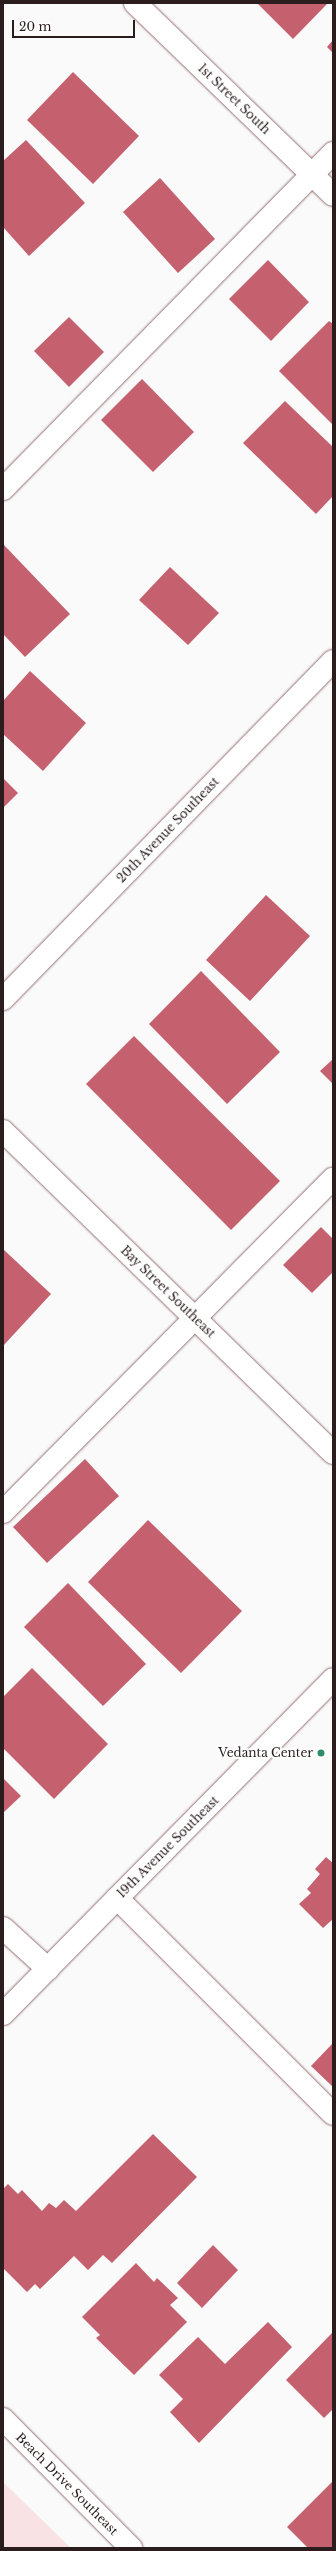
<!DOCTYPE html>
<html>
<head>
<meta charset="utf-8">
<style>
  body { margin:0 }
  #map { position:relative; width:336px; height:2551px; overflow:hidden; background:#fafafa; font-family:"Libre Baskerville",serif }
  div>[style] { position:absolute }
  .green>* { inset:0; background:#f8e2e4 }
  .building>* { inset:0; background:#c5616f }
  .roads { filter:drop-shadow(0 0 1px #947073) drop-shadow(0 0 1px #947073) }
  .service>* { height:22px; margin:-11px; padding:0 11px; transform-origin:11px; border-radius:11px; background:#fff }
  .minor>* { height:22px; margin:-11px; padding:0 11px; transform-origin:11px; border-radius:11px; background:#fff }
  .dots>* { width:11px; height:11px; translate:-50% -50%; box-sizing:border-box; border:2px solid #fff; border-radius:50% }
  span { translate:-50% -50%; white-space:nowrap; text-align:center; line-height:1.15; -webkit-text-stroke:4px #fff; paint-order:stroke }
  .street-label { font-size:12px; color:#2b1d1e }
  .poi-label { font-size:12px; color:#2b1d1e }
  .right { translate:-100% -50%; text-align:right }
  .frame { position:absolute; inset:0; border:4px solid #2b1d1e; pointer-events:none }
  .scale { position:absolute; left:12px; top:20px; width:123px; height:18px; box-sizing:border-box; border:2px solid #2b1d1e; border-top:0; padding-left:5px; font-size:12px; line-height:14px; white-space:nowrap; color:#2b1d1e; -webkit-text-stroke:3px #fff; paint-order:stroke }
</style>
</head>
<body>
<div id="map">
  <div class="green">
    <i style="clip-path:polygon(3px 2482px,71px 2548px,3px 2548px)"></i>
  </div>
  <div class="building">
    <i style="clip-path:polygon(257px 3px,328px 3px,293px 39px)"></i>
    <i style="clip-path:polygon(333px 40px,333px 53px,327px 47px)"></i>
    <i style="clip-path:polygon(73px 72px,139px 136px,93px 184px,27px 120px)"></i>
    <i style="clip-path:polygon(26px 140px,85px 203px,29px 256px,3px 227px,3px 161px)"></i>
    <i style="clip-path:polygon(160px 178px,215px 239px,178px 273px,123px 212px)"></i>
    <i style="clip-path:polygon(268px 260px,309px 302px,271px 341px,229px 299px)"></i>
    <i style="clip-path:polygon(69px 317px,104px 352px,69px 387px,34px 351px)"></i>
    <i style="clip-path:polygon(329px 321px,333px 324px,333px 425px,279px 371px)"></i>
    <i style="clip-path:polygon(142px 379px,194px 432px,153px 472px,101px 420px)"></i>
    <i style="clip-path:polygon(285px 401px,333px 447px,333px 496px,316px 514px,243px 443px)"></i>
    <i style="clip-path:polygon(3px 544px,70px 614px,25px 657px,3px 634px)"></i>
    <i style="clip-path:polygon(170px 567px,219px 613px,188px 645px,139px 600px)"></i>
    <i style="clip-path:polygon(30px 671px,86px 723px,43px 771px,3px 734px,3px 701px)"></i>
    <i style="clip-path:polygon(3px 778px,18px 793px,3px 808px)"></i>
    <i style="clip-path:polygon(266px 895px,310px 936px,250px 1001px,206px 960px)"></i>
    <i style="clip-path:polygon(201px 971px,280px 1052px,227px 1104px,149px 1024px)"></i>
    <i style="clip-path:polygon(134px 1036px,280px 1181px,231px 1230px,86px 1084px)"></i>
    <i style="clip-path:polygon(333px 1059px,333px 1084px,320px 1071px)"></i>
    <i style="clip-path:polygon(321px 1227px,333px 1239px,333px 1272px,312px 1293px,283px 1265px)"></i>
    <i style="clip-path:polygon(3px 1249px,51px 1294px,3px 1346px)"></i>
    <i style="clip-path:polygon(85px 1459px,119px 1496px,47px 1563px,13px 1527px)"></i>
    <i style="clip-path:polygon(148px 1520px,242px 1611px,181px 1673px,88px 1582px)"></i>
    <i style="clip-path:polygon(68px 1583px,146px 1664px,103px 1706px,24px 1627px)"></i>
    <i style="clip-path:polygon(32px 1668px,108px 1744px,54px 1799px,3px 1748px,3px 1697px)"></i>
    <i style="clip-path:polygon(3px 1778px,21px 1796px,3px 1813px)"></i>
    <i style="clip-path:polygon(326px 1857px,333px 1863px,333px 1919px,323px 1928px,299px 1904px,311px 1893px,307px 1889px,320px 1874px,315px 1869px)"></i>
    <i style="clip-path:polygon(333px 2043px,333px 2087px,311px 2066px)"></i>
    <i style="clip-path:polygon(153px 2134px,197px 2177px,112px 2263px,103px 2255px,88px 2270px,74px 2256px,40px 2289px,35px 2284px,27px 2292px,3px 2268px,3px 2189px,8px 2184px,18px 2194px,22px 2190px,42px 2211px,49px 2203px,56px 2208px,64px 2200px,76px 2211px)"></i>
    <i style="clip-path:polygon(213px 2245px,238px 2270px,202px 2308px,177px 2283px)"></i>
    <i style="clip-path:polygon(136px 2263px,154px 2282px,157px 2278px,178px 2298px,170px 2305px,187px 2322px,134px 2375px,96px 2338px,100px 2335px,82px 2317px)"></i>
    <i style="clip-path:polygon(268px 2322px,292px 2347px,199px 2443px,170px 2412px,183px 2399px,159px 2375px,198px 2337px,225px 2364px)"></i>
    <i style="clip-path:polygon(333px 2332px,333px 2409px,324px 2418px,286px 2380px)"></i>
    <i style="clip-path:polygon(333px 2481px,333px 2548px,308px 2548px,287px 2527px)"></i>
  </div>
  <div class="roads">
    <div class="service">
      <i style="left:3px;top:489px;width:471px;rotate:-45.5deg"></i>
      <i style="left:3px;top:1512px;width:469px;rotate:-45.3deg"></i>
      <i style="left:117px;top:1898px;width:305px;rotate:45deg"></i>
      <i style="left:3px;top:1928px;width:61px;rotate:42.3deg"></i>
    </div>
    <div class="minor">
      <i style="left:135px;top:3px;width:276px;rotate:44.1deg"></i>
      <i style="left:3px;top:999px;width:472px;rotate:-45.7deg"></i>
      <i style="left:3px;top:1131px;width:461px;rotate:44.3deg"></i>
      <i style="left:3px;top:2014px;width:470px;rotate:-45.4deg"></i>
      <i style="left:3px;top:2419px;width:182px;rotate:45.2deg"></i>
    </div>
  </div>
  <div class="dots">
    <i style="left:321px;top:1753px;background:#2c8d66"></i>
  </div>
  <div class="street-label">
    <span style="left:234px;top:99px;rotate:44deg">1st Street South</span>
    <span style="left:168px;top:830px;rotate:-46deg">20th Avenue Southeast</span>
    <span style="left:168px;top:1292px;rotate:44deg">Bay Street Southeast</span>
    <span style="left:168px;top:1847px;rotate:-45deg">19th Avenue Southeast</span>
    <span style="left:67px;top:2484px;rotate:45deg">Beach Drive Southeast</span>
  </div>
  <div class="poi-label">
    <span class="right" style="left:313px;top:1753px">Vedanta Center</span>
  </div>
  <div class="frame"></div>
  <div class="scale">20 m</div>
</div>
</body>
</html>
